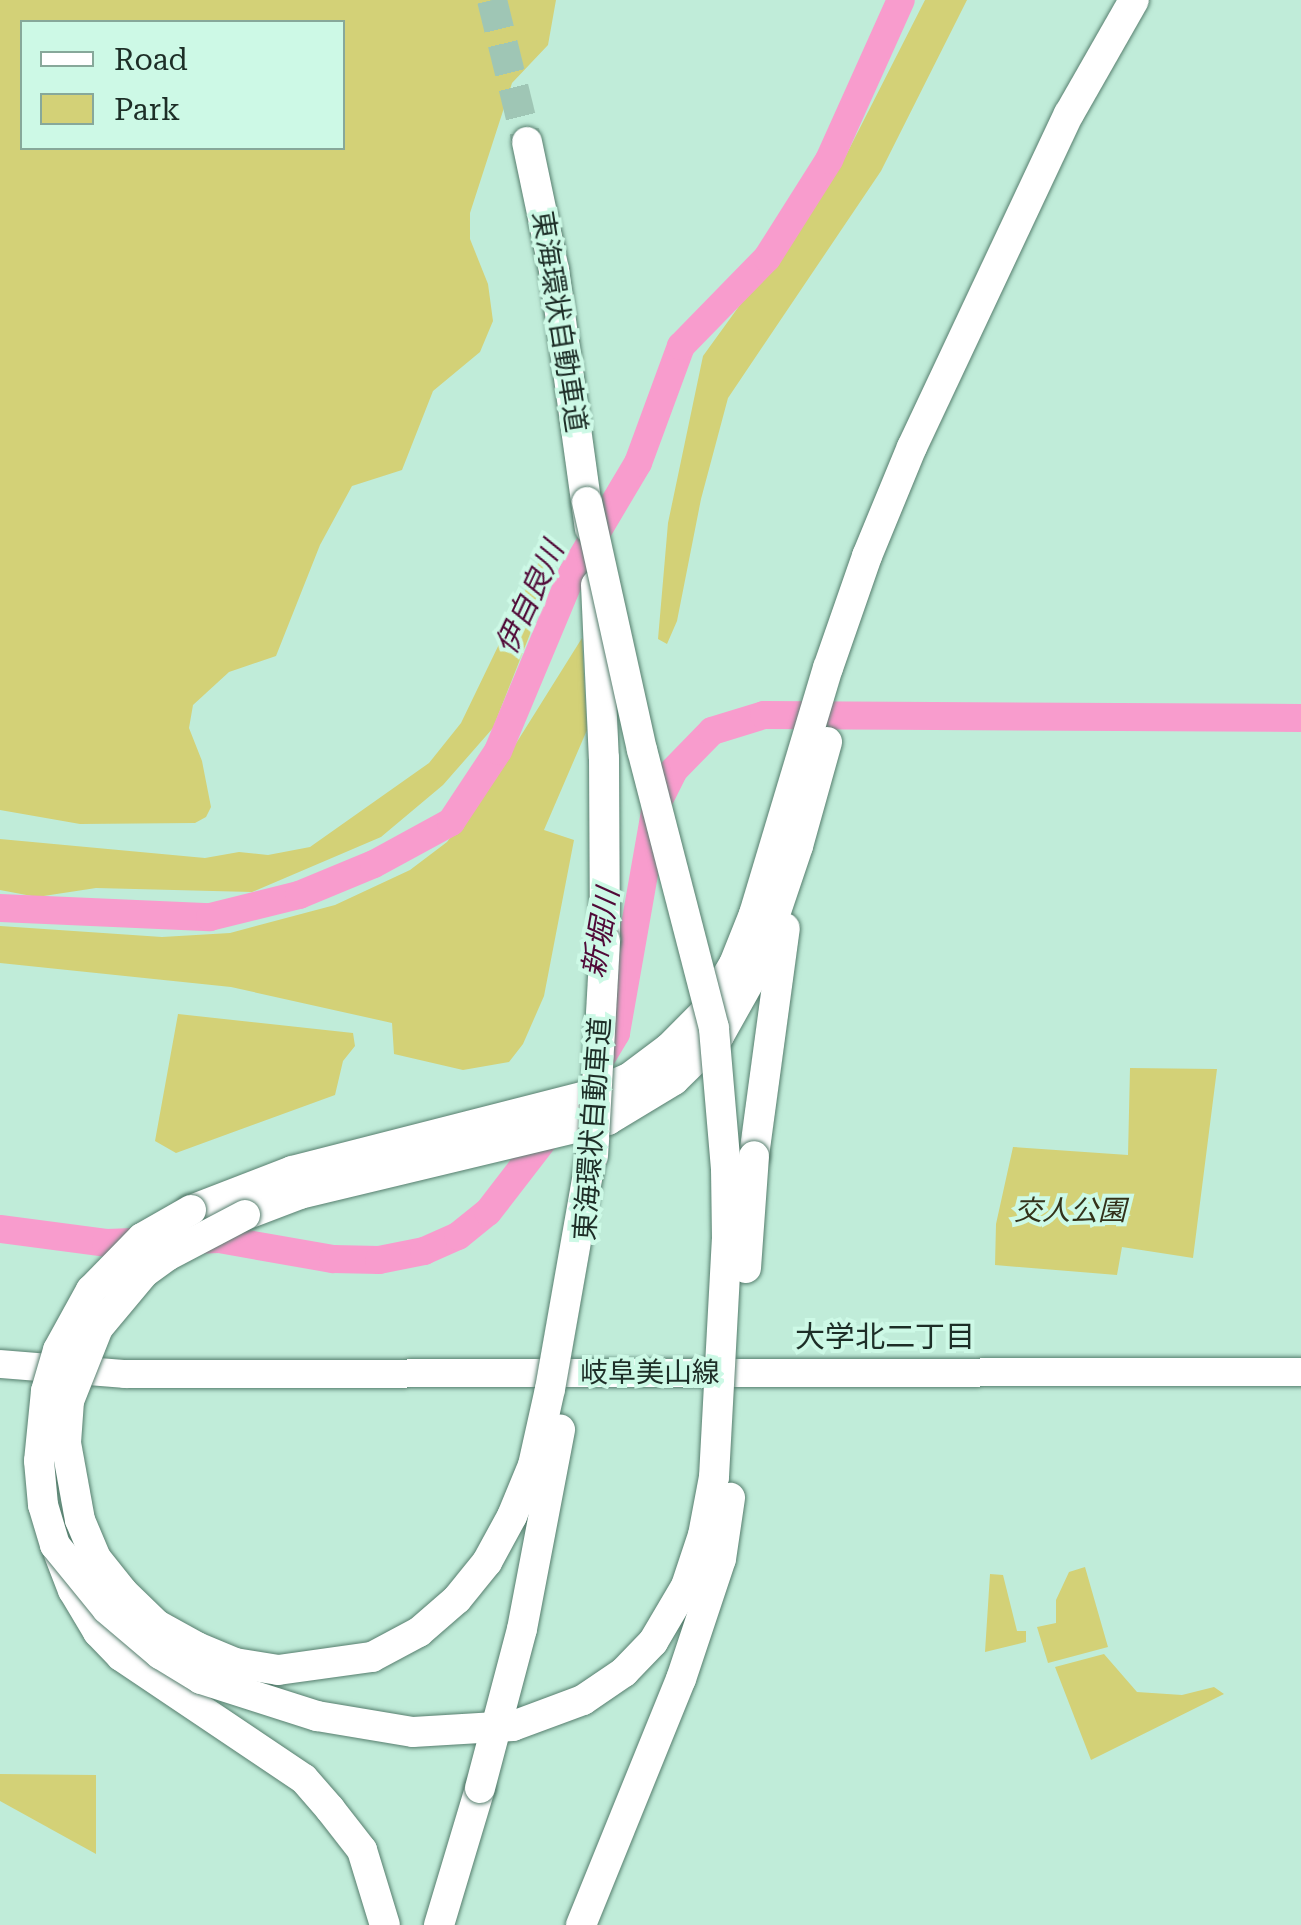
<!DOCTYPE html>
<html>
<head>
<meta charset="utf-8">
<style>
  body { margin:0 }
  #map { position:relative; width:1301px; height:1925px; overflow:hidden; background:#c0ecd9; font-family:"Roboto Serif","Noto Sans JP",serif }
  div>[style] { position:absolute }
  .green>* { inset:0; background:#d3d177 }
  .river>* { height:28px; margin:-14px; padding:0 14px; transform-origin:14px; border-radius:14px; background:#f89ccd }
  .highway-tunnel>* { height:30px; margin-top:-15px; transform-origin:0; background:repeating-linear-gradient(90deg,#9fc6b5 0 30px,transparent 0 45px) }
  .roads { filter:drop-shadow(0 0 2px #567e6e) drop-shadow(0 0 2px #567e6e) }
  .major>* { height:28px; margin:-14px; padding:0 14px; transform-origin:14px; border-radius:14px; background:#fff }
  .highway>* { height:30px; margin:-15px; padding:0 15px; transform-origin:15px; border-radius:15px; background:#fff }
  .bridges { filter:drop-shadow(0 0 2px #567e6e) drop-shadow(0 0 2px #567e6e) }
  .highway-bridge>* { height:30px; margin:-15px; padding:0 15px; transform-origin:15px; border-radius:15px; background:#fff }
  span { translate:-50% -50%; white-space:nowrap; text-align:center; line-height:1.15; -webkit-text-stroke:8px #cdf9e6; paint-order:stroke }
  .street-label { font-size:28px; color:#1d2e27 }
  .park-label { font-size:28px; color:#33321b; font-style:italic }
  .water-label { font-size:30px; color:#510a38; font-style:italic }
  .neighbourhood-label { font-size:30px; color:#1d2e27 }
  .legend { position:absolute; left:20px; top:20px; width:325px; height:130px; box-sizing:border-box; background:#cdf9e6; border:2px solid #87a89a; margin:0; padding:12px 18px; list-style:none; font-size:30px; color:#1d2e27 }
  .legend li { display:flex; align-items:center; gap:20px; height:50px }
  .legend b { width:50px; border:2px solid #87a89a }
</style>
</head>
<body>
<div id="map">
  <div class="green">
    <i style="clip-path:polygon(evenodd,0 0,556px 0,548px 45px,512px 83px,470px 213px,470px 239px,488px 284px,493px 321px,480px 352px,433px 391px,402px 470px,352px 486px,320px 545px,276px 656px,229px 672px,193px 705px,189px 728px,202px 761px,211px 807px,206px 817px,195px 823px,80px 824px,0 810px,0 0,22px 22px,342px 22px,342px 148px,22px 148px,22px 22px)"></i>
    <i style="clip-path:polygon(925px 0,967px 0,881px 171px,728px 398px,701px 499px,677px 621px,667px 644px,658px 639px,668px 523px,703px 356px,840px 167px)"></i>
    <i style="clip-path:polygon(546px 547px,552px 549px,530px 634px,493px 728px,443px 785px,381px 837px,252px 892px,96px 888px,37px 897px,0 890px,0 839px,205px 858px,239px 852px,268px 855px,310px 847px,429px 763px,461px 723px)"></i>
    <i style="clip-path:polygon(582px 638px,587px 730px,544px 830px,574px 840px,544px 996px,523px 1044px,509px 1062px,463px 1070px,394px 1054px,392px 1023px,231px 987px,0 963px,0 926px,162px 937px,230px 933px,335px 905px,410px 870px,447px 842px,490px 785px)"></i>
    <i style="clip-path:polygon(178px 1014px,353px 1033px,355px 1046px,343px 1061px,335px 1095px,176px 1153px,155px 1141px)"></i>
    <i style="clip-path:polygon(1130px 1068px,1217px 1069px,1193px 1258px,1122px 1247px,1117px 1275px,995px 1265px,996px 1224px,1013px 1147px,1128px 1155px)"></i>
    <i style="clip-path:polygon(1085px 1567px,1108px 1647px,1048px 1663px,1037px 1627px,1056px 1623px,1056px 1600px,1069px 1572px)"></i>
    <i style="clip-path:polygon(990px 1574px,1003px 1575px,1017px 1631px,1026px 1631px,1026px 1642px,985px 1652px)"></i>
    <i style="clip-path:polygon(1104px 1654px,1137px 1692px,1182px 1695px,1214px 1687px,1224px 1694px,1091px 1760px,1055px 1667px)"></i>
    <i style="clip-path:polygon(0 1774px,96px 1775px,96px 1854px,0 1801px)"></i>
  </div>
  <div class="river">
    <i style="left:0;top:908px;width:210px;rotate:2.5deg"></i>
    <i style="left:210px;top:917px;width:92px;rotate:-13.9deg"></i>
    <i style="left:299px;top:895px;width:81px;rotate:-22.5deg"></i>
    <i style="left:374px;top:864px;width:88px;rotate:-28.6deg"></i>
    <i style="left:451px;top:822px;width:85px;rotate:-56.5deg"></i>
    <i style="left:498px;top:751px;width:192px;rotate:-67.3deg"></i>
    <i style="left:572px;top:574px;width:129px;rotate:-59.3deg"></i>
    <i style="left:638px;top:463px;width:125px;rotate:-69.8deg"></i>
    <i style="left:681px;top:346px;width:123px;rotate:-45.7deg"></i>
    <i style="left:767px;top:258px;width:116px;rotate:-57.7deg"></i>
    <i style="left:829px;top:160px;width:175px;rotate:-65.8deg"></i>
    <i style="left:597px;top:1065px;width:37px;rotate:-59deg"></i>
    <i style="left:616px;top:1033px;width:230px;rotate:-80deg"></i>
    <i style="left:656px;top:806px;width:40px;rotate:-63.4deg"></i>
    <i style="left:674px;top:770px;width:54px;rotate:-45.7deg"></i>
    <i style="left:712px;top:731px;width:54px;rotate:-17.1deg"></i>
    <i style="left:764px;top:715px;width:537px;rotate:0.32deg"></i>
    <i style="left:0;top:1229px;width:107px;rotate:7.5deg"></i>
    <i style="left:106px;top:1243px;width:113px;rotate:-2deg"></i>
    <i style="left:219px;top:1239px;width:116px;rotate:10deg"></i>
    <i style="left:333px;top:1259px;width:46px;rotate:1.2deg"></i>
    <i style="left:379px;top:1260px;width:46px;rotate:-11.3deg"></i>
    <i style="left:424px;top:1251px;width:37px;rotate:-24deg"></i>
    <i style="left:458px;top:1236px;width:38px;rotate:-39deg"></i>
    <i style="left:488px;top:1212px;width:110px;rotate:-52.4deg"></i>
  </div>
  <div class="highway-tunnel">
    <i style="left:492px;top:0;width:146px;rotate:76.2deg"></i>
  </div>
  <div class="roads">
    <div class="major">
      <i style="left:0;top:1364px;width:125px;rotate:4.6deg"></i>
      <i style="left:125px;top:1374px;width:1176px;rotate:-0.1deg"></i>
    </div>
    <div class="highway">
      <i style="left:527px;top:142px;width:131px;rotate:78.1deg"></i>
      <i style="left:554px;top:270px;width:261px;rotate:82.1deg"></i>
      <i style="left:596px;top:585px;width:173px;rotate:87.4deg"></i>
      <i style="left:604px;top:758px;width:182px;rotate:89.7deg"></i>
      <i style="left:754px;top:1156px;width:230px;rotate:-82.3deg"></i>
      <i style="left:191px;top:1210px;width:108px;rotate:-21.1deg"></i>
      <i style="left:292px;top:1171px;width:300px;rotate:-14.3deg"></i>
      <i style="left:583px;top:1097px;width:50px;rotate:-22.4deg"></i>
      <i style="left:629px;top:1078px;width:50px;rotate:-36.9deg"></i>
      <i style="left:669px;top:1048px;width:52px;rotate:-45deg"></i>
      <i style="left:706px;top:1011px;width:55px;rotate:-59.2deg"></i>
      <i style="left:734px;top:964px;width:54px;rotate:-68.2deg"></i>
      <i style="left:754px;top:914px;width:257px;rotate:-73.3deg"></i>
      <i style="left:828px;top:668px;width:119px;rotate:-70.8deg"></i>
      <i style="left:867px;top:556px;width:118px;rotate:-67.6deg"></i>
      <i style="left:912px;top:447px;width:368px;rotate:-64.8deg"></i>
      <i style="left:1069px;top:114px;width:131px;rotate:-60.3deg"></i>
      <i style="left:245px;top:1215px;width:59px;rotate:-20.9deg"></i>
      <i style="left:300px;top:1194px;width:317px;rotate:-13.5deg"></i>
      <i style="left:608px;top:1120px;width:77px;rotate:-31.2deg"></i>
      <i style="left:674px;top:1080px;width:63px;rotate:-44.4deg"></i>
      <i style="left:719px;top:1036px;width:78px;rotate:-60.8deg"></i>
      <i style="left:757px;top:968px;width:129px;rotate:-71.4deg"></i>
      <i style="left:798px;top:846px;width:108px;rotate:-74.4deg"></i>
      <i style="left:59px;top:1554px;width:39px;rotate:69deg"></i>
      <i style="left:73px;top:1590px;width:49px;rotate:59.2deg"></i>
      <i style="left:98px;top:1632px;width:33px;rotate:46deg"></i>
      <i style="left:121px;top:1656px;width:220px;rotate:33.9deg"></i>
      <i style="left:304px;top:1779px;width:40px;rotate:49deg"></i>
      <i style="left:330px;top:1809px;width:52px;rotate:52deg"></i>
      <i style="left:362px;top:1850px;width:78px;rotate:73deg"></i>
      <i style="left:439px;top:1925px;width:143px;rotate:-73.3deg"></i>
    </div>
  </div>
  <div class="bridges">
    <div class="highway-bridge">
      <i style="left:593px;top:1156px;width:216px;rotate:-86.8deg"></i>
      <i style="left:191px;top:1210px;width:56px;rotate:150.3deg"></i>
      <i style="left:142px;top:1238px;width:73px;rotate:134.4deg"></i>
      <i style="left:91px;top:1290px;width:68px;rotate:118.8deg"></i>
      <i style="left:58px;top:1350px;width:43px;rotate:106.3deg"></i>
      <i style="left:46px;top:1391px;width:70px;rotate:95.7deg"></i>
      <i style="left:39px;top:1461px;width:44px;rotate:84.8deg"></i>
      <i style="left:43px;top:1505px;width:42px;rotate:73.3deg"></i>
      <i style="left:55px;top:1545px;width:82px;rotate:50.9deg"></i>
      <i style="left:107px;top:1609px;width:70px;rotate:40.3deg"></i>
      <i style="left:160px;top:1654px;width:48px;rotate:31.4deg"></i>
      <i style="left:201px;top:1679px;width:122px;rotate:17.7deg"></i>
      <i style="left:317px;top:1716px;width:97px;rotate:9.5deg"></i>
      <i style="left:413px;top:1732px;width:100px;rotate:-3.4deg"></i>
      <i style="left:513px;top:1726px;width:75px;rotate:-20.4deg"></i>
      <i style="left:583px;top:1700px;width:50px;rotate:-34.3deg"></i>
      <i style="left:624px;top:1672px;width:42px;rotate:-46deg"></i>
      <i style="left:653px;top:1642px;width:65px;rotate:-59.5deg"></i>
      <i style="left:686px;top:1586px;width:54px;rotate:-71.6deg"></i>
      <i style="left:703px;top:1535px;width:59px;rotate:-79.3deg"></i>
      <i style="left:714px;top:1477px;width:237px;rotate:-86.9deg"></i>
      <i style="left:727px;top:1240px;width:71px;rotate:-90.8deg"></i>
      <i style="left:726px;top:1169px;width:142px;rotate:-94.9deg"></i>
      <i style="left:714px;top:1028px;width:287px;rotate:-104.5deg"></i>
      <i style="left:642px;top:750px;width:254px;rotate:-102.5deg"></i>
      <i style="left:245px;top:1215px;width:88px;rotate:152.3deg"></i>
      <i style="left:167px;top:1256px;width:29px;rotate:144deg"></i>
      <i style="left:144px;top:1273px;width:72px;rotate:129.9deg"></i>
      <i style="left:98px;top:1328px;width:79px;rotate:111.7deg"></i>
      <i style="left:69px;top:1401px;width:42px;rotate:94.1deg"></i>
      <i style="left:66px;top:1443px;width:78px;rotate:79.7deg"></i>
      <i style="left:80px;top:1520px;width:41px;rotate:67.2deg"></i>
      <i style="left:96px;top:1558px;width:43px;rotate:51.5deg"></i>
      <i style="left:123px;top:1592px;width:47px;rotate:44.1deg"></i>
      <i style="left:157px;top:1625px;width:46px;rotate:28.8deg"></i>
      <i style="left:197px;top:1647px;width:41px;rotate:22.8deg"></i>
      <i style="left:235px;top:1663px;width:44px;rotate:9.2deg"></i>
      <i style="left:278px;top:1670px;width:95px;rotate:-7.9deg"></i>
      <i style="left:372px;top:1657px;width:53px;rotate:-28deg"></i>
      <i style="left:419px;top:1632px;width:50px;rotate:-41deg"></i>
      <i style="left:457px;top:1599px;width:48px;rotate:-51deg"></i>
      <i style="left:487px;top:1562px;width:52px;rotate:-61.5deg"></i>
      <i style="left:512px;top:1516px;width:55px;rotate:-67.6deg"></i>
      <i style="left:533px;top:1465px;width:78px;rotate:-77.4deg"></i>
      <i style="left:550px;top:1389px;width:254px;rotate:-80deg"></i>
      <i style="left:746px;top:1268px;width:112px;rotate:-85.9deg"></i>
      <i style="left:480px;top:1788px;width:164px;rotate:-75.2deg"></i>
      <i style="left:522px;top:1629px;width:203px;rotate:-79.2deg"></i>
      <i style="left:581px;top:1925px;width:266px;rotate:-67.9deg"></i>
      <i style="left:681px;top:1679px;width:126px;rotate:-71.6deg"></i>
      <i style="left:721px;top:1559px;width:62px;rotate:-81.6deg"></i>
    </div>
  </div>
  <div class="street-label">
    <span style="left:559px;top:322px;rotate:81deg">東海環状自動車道</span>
    <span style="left:593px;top:1129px;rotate:-86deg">東海環状自動車道</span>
    <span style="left:650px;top:1373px">岐阜美山線</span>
  </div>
  <div class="park-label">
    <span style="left:1070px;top:1211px">交人公園</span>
  </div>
  <div class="water-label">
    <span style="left:530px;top:598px;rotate:-65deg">伊自良川</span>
    <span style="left:601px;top:933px;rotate:-80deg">新堀川</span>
  </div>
  <div class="neighbourhood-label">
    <span style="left:885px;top:1337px">大学北二丁目</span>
  </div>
  <ul class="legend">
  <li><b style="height:12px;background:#fff"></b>Road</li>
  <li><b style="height:28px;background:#d3d177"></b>Park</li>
  </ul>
</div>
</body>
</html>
